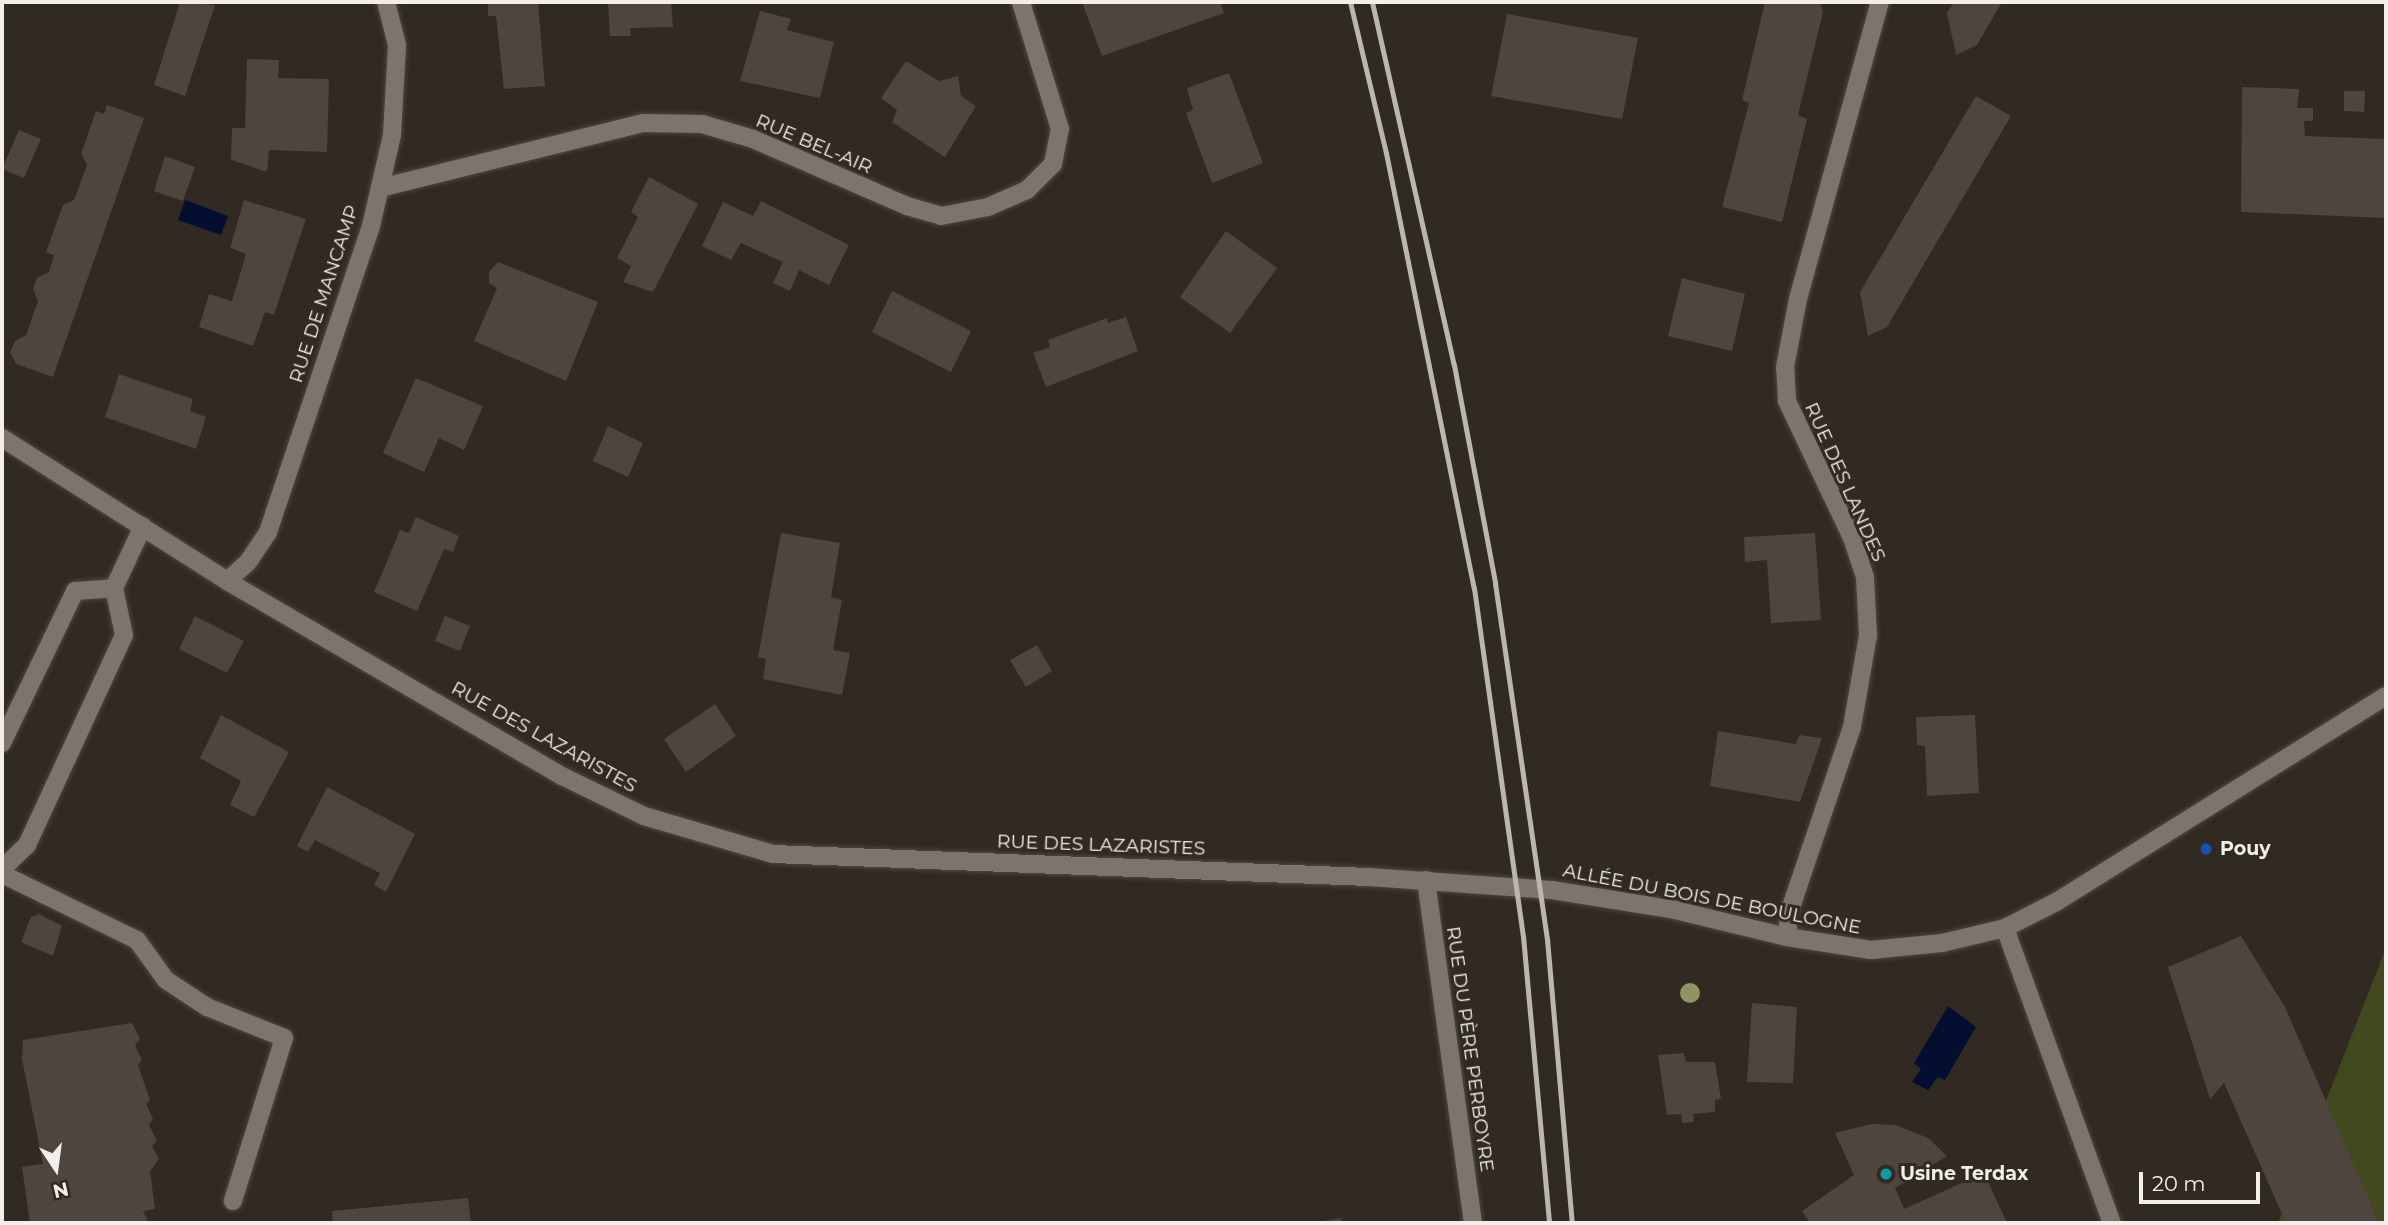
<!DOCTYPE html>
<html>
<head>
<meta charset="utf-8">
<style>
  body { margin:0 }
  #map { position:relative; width:2388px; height:1225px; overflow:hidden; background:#312a23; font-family:Montserrat,sans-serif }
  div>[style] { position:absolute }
  .green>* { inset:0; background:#43491e }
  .water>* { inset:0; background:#030e31 }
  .building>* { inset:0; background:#4d453e }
  .roads { filter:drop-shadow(0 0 2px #4d4741) drop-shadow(0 0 2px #4d4741) }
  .minor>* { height:18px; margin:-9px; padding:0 9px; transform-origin:9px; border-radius:9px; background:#7d746c }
  .rail>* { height:5px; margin:-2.5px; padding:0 2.5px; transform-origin:2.5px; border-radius:2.5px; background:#bbb6b0 }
  .trees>* { width:20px; height:20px; margin:-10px; border-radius:50%; background:#909465 }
  .dots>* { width:19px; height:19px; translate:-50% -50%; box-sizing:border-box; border:4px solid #312a23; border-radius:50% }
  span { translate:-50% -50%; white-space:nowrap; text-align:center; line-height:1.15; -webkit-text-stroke:6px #312a23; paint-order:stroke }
  .street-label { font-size:19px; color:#f3eee9 }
  .poi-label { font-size:19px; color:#f3eee9; font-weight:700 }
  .left { translate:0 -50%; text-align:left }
  .frame { position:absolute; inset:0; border:4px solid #f3eee9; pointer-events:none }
  .north { position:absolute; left:21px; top:1134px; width:70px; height:70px; -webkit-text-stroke:5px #312a23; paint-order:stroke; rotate:167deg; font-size:19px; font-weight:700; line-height:28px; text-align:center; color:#f3eee9 }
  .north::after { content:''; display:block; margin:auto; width:24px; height:32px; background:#f3eee9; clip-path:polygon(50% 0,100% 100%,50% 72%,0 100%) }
  .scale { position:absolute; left:2139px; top:1172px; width:121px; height:32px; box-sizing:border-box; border:4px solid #f3eee9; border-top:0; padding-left:9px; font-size:21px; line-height:24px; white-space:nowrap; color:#f3eee9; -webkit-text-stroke:5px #312a23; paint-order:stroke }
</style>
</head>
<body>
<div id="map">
  <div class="green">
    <i style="clip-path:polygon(2386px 948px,2386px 1223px,2278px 1223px)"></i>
  </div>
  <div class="water">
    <i style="clip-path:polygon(185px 200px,228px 216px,221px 235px,178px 220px)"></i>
    <i style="clip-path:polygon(1948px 1006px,1976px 1027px,1945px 1080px,1938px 1077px,1928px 1090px,1912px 1082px,1921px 1069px,1914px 1063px)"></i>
  </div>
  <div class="building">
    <i style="clip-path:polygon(180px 2px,215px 5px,185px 96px,154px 85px)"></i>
    <i style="clip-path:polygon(488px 2px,538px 2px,545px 86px,504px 89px,496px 16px,488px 16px)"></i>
    <i style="clip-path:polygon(608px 2px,671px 2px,673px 27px,630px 28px,631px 36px,610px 36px)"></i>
    <i style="clip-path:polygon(1082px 2px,1220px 2px,1224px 13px,1102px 56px)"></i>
    <i style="clip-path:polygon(1765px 2px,1820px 2px,1823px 12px,1798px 115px,1807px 119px,1782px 222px,1722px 207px,1749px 103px,1742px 100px)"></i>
    <i style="clip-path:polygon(1954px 2px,2002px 2px,1977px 45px,1956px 55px,1947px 13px)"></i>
    <i style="clip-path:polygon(760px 11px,791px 19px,787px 30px,834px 42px,820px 98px,740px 81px)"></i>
    <i style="clip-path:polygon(1507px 14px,1638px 38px,1622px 119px,1491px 96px)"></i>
    <i style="clip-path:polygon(247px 59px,279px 60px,278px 78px,329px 79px,327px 152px,269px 150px,267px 172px,231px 160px,232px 128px,245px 128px)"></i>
    <i style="clip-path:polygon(906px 61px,939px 81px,958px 76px,961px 96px,976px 106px,945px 157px,892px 122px,897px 110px,881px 98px)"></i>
    <i style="clip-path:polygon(1229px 73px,1263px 163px,1212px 183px,1186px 113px,1193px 110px,1187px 88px)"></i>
    <i style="clip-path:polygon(2242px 87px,2299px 89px,2297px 108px,2313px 108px,2313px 121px,2304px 121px,2305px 136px,2386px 139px,2386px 218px,2241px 212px)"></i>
    <i style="clip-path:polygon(2344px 91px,2365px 91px,2364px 112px,2344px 111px)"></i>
    <i style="clip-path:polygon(1976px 96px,2011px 116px,1887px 327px,1868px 336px,1860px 292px)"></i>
    <i style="clip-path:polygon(107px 105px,144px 118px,53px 377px,16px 364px,10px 352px,15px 341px,26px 335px,38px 301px,33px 289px,37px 278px,49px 272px,54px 255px,46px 252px,63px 205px,74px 200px,87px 165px,81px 154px,96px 111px,104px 114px)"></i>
    <i style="clip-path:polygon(19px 130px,41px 139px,24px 178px,2px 169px)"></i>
    <i style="clip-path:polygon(165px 156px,195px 167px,183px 201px,154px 191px)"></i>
    <i style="clip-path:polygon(649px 177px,698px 204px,653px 292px,623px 282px,631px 266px,617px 258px,638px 217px,631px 212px)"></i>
    <i style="clip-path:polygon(244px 200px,306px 219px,274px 315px,265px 312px,253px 346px,199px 327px,209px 294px,232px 301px,246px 254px,230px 248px)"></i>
    <i style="clip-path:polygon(761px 201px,849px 245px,829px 285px,799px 270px,790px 291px,773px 283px,783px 262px,741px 243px,731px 260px,702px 246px,723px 202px,753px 216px)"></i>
    <i style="clip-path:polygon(1226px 231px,1277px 268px,1230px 333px,1180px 297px)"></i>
    <i style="clip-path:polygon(498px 262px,598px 302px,566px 381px,474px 341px,497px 288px,489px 283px,489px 272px)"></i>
    <i style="clip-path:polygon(1682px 278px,1745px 294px,1732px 351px,1668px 336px)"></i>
    <i style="clip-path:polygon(892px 291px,971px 331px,951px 372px,872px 332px)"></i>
    <i style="clip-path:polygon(1126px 317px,1138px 351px,1046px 387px,1033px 353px,1050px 347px,1048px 340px,1107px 318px,1108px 323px)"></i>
    <i style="clip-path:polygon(119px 374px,193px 399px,190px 411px,206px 417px,196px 449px,105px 417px)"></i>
    <i style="clip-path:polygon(416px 378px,483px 406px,464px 450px,439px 438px,424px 472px,383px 453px)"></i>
    <i style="clip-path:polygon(608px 426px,643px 443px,628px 477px,593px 461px)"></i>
    <i style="clip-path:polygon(416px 517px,459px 536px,453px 552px,444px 549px,417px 611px,374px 592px,400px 530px,409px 533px)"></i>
    <i style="clip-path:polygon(781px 533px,840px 543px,831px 597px,842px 600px,833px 650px,850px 653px,842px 695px,763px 679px,766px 659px,758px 657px)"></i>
    <i style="clip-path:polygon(1815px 533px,1821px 620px,1771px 623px,1767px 560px,1745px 562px,1744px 537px)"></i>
    <i style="clip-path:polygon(195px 616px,244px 641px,227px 673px,179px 649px)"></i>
    <i style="clip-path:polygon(445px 616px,470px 626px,460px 651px,435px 641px)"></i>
    <i style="clip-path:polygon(1037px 645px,1052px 671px,1026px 687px,1010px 660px)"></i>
    <i style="clip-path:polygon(715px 704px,736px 736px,686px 772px,664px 739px)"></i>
    <i style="clip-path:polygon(221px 715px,289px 752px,254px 817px,230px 805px,241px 781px,200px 758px)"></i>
    <i style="clip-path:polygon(1975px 715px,1979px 793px,1927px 796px,1925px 746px,1917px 745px,1916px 717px)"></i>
    <i style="clip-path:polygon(1718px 731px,1796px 744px,1799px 735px,1822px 738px,1800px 802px,1710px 786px)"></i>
    <i style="clip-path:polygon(327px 787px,415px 834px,386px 892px,374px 885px,380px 873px,315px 840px,308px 852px,297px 846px)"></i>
    <i style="clip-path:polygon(39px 914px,62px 926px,53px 956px,21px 942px,31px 917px)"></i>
    <i style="clip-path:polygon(2241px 936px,2285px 1007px,2379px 1223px,2286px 1223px,2224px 1083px,2210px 1099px,2168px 967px)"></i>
    <i style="clip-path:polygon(1752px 1003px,1797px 1007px,1793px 1083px,1747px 1082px)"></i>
    <i style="clip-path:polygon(132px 1023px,140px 1039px,135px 1045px,142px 1060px,138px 1065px,150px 1100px,146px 1104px,153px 1119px,149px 1125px,157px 1141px,152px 1146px,159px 1159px,150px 1171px,155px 1209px,143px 1211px,149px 1223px,30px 1223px,22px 1167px,43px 1164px,22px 1059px,23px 1040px)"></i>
    <i style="clip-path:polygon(1684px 1053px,1686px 1062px,1715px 1062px,1721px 1099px,1715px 1100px,1715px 1112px,1693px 1114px,1694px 1122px,1682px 1123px,1681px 1114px,1667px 1115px,1658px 1055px)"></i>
    <i style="clip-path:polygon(1871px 1124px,1896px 1125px,1928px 1138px,1947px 1156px,1895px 1188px,1904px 1209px,1984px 1173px,2007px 1223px,1810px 1223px,1802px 1211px,1854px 1175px,1835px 1133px)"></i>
    <i style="clip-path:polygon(468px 1198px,471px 1223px,333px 1223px,332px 1211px)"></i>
    <i style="clip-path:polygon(1341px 1218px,1342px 1223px,1318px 1223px,1318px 1222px)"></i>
  </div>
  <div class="roads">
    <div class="minor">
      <i style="left:380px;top:188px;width:271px;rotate:-13.9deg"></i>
      <i style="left:643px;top:123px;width:59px;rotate:1deg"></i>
      <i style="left:702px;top:124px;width:53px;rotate:16.4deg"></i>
      <i style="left:753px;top:139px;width:168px;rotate:23.5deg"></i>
      <i style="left:907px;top:206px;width:35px;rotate:16deg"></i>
      <i style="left:941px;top:216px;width:48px;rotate:-10.8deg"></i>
      <i style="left:988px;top:207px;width:43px;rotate:-23.6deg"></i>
      <i style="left:1027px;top:190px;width:37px;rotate:-45deg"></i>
      <i style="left:1053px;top:164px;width:36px;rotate:-79deg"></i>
      <i style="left:1060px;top:129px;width:133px;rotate:-107.1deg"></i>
      <i style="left:2px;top:438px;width:267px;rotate:32.4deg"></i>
      <i style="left:227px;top:581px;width:388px;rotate:30.2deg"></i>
      <i style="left:562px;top:776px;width:91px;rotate:26deg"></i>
      <i style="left:644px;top:816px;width:134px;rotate:16.4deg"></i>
      <i style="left:773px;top:854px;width:596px;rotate:2.21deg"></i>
      <i style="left:1369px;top:877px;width:183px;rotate:4.1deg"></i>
      <i style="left:1552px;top:890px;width:125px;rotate:9.2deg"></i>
      <i style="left:1675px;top:910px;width:115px;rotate:13.6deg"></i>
      <i style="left:1787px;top:937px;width:85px;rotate:8.8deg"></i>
      <i style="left:1871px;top:950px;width:71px;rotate:-5.6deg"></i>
      <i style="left:1942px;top:943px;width:65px;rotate:-13.4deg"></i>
      <i style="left:2005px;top:928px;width:57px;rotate:-27deg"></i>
      <i style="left:2056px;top:902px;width:389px;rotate:-32deg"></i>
      <i style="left:227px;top:581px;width:28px;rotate:-42deg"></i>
      <i style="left:248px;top:562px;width:36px;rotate:-56deg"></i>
      <i style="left:268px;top:532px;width:323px;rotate:-71.4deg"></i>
      <i style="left:371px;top:226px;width:93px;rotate:-77deg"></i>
      <i style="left:392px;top:135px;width:90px;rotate:-86.8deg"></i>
      <i style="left:397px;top:45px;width:44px;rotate:-104.3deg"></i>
      <i style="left:2px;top:743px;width:169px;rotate:-64.3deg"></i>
      <i style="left:75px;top:591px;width:39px;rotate:-4deg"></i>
      <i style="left:2px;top:869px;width:35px;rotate:-44deg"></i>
      <i style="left:27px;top:845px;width:231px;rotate:-65.2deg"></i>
      <i style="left:124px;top:635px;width:48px;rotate:-102deg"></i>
      <i style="left:114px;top:588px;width:68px;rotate:-64.9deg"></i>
      <i style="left:2px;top:874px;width:150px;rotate:26.1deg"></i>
      <i style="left:137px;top:940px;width:49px;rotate:54.1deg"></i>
      <i style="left:166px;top:980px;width:49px;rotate:33.4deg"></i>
      <i style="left:207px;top:1007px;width:83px;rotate:21.9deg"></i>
      <i style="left:284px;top:1038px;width:171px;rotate:107.4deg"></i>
      <i style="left:1426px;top:880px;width:346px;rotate:82.2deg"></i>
      <i style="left:2005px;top:928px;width:314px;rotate:70.1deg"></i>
      <i style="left:1787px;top:937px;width:24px;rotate:-85deg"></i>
      <i style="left:1789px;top:913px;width:196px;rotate:-71.3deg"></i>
      <i style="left:1852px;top:727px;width:93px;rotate:-80.1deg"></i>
      <i style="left:1868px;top:635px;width:58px;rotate:-93deg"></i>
      <i style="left:1865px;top:577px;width:41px;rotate:-108.4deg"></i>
      <i style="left:1852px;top:538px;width:152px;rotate:-115.4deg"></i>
      <i style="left:1787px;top:401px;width:34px;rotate:-93deg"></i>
      <i style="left:1785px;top:367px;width:69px;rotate:-79.2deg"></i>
      <i style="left:1798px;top:299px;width:308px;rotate:-74.6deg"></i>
    </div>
  </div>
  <div class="rail">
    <i style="left:1350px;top:2px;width:155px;rotate:76.6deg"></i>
    <i style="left:1386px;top:153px;width:444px;rotate:78.6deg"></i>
    <i style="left:1474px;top:588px;width:351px;rotate:82deg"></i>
    <i style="left:1523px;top:936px;width:288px;rotate:84.8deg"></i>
    <i style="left:1372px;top:2px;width:372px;rotate:77.3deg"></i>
    <i style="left:1454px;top:365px;width:222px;rotate:79.3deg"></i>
    <i style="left:1495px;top:583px;width:360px;rotate:81.7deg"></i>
    <i style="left:1547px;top:939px;width:285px;rotate:85deg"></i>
  </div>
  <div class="trees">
    <i style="left:1690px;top:993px"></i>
  </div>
  <div class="dots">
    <i style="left:2206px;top:849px;background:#1a4fb4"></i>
    <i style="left:1886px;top:1174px;background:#0f9aa8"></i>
  </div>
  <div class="street-label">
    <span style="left:814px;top:144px;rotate:23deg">RUE BEL-AIR</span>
    <span style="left:324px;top:294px;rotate:-72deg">RUE DE MANCAMP</span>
    <span style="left:1845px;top:482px;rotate:66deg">RUE DES LANDES</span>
    <span style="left:544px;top:737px;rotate:29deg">RUE DES LAZARISTES</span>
    <span style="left:1101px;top:845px;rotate:2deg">RUE DES LAZARISTES</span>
    <span style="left:1712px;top:899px;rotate:11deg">ALLÉE DU BOIS DE BOULOGNE</span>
    <span style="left:1470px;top:1049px;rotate:82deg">RUE DU PÈRE PERBOYRE</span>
  </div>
  <div class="poi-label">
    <span class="left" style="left:2220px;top:849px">Pouy</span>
    <span class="left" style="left:1900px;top:1174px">Usine Terdax</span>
  </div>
  <div class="frame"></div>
  <div class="north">N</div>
  <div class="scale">20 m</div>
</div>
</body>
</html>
